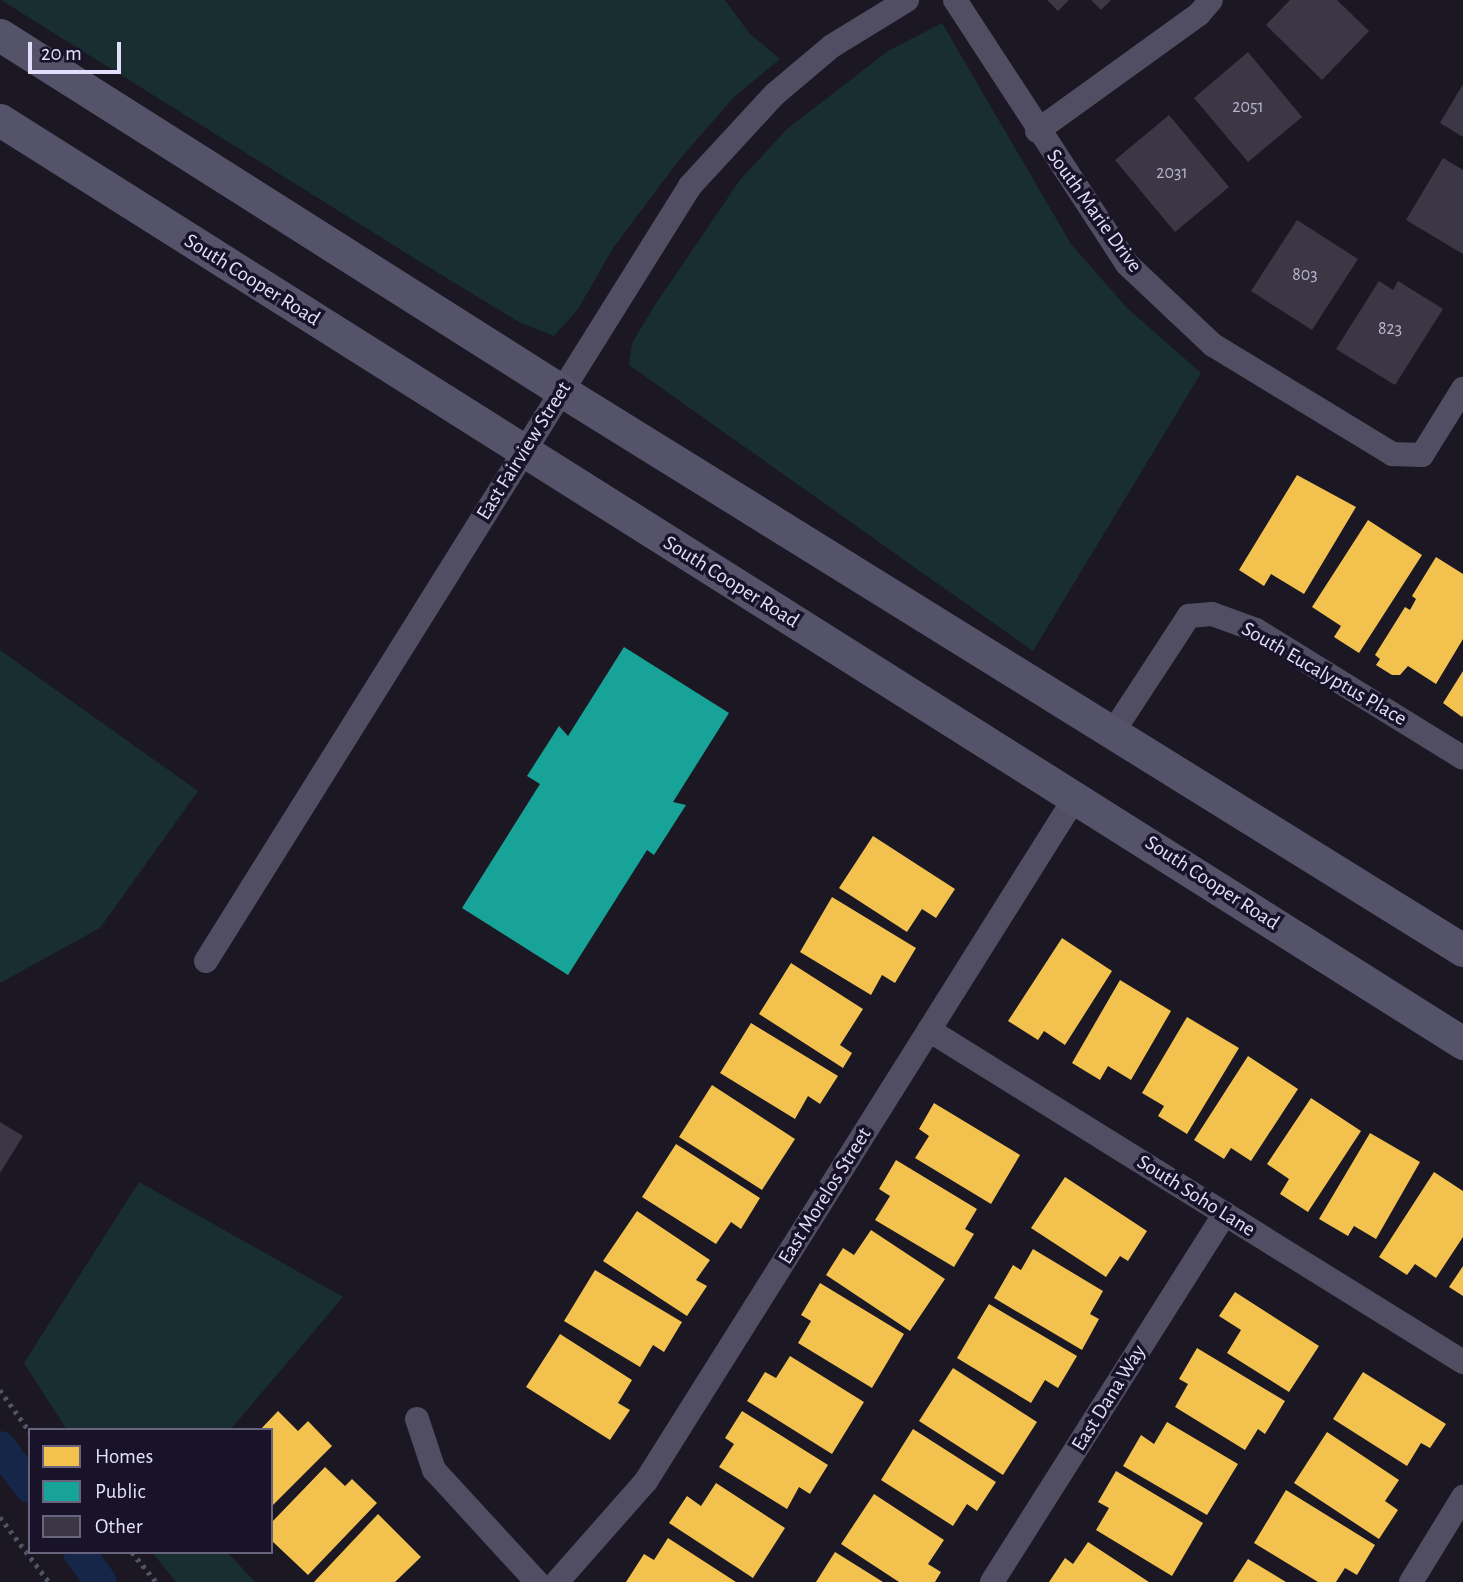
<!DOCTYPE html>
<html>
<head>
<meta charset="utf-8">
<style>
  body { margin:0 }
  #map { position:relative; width:1463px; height:1582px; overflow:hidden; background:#1b1824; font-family:"Alegreya Sans",sans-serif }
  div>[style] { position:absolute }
  .green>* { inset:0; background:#182e31 }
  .homes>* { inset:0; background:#f2c14e }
  .public>* { inset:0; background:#17a398 }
  .canal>* { height:32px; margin:-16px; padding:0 16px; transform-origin:16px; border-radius:16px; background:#152648 }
  .building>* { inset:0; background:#3b3745 }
  .path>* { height:4.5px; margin-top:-2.25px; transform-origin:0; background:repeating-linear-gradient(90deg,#4b5563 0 3.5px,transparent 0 8.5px) }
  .minor>* { height:24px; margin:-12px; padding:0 12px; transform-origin:12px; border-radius:12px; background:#514e64 }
  .secondary>* { height:33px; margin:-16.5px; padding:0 16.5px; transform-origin:16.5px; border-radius:16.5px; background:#55536a }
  span { translate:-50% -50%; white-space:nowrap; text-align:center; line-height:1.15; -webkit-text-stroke:7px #181329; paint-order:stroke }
  .number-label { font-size:18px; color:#b9b4ce }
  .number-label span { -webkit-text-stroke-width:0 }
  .street-label { font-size:21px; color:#e3defc }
  .legend { position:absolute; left:28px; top:1428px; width:245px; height:126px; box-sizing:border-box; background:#181329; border:2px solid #69647d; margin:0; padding:9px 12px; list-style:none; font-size:21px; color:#e3defc }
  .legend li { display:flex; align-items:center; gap:14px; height:35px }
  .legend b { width:35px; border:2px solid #69647d }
  .scale { position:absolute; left:28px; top:42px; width:93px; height:32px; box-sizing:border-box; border:4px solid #e3defc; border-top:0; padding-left:9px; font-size:21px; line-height:24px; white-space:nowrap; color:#e3defc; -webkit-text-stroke:5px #181329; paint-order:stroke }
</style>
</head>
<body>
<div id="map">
  <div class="green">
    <i style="clip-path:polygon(1px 0,725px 0,749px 33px,780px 59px,735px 96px,679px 160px,613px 248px,578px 309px,554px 336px,519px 322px,435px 271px)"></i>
    <i style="clip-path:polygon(942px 23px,1071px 244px,1127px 308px,1201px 373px,1033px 651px,629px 365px,632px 343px,655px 305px,740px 180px,787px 129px,888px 51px)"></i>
    <i style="clip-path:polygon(0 650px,198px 791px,100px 928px,0 983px)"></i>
    <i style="clip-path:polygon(139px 1182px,343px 1297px,230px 1430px,67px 1430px,24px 1363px)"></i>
    <i style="clip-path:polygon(152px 1552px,227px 1552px,255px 1582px,176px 1582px)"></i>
  </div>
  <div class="homes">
    <i style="clip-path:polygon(1297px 475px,1356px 507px,1304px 594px,1271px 574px,1264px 586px,1239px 570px)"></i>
    <i style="clip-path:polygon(1368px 520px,1422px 555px,1359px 653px,1334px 637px,1341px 626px,1312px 607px)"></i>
    <i style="clip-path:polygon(1436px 557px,1463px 574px,1463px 639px,1436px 684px,1408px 666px,1400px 675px,1392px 675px,1376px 665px,1380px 659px,1375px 655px,1405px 607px,1410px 610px,1416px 599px,1412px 596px)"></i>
    <i style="clip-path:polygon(1463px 671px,1463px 715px,1462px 717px,1443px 703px)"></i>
    <i style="clip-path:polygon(873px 836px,955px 889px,936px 918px,922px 909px,907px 932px,839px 888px)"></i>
    <i style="clip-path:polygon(832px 897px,916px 948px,895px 983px,882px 975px,871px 995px,800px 952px)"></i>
    <i style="clip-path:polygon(1062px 938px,1112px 971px,1065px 1045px,1044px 1031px,1038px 1040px,1008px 1021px)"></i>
    <i style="clip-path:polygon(791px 963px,863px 1009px,840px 1045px,852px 1053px,843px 1068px,759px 1014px)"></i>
    <i style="clip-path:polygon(1120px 980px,1171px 1011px,1131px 1080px,1108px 1066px,1100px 1080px,1072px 1063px)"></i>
    <i style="clip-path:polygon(1187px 1017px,1239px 1048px,1187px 1134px,1158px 1116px,1164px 1106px,1142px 1093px)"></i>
    <i style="clip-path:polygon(751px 1023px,838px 1076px,820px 1104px,808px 1096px,795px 1119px,720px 1073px)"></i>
    <i style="clip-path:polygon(1248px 1056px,1298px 1089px,1251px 1161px,1231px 1148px,1224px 1159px,1194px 1140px)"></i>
    <i style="clip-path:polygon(712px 1085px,795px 1139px,762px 1190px,679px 1137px)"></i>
    <i style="clip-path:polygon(1311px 1098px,1361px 1131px,1308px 1212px,1280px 1194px,1289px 1179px,1267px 1164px)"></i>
    <i style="clip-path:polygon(934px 1103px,1020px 1155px,991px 1204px,915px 1158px,929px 1136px,919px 1129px)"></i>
    <i style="clip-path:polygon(1370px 1133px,1420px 1162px,1376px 1239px,1354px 1226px,1348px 1236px,1319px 1219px)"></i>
    <i style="clip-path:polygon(676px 1144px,760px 1198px,741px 1229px,731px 1222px,716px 1244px,642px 1197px)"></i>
    <i style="clip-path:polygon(896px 1160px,977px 1209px,965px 1229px,974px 1234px,954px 1267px,875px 1220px,890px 1196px,879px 1189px)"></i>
    <i style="clip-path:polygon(1434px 1172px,1463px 1191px,1463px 1237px,1436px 1278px,1415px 1264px,1407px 1275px,1379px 1257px)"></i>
    <i style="clip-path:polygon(1065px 1177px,1147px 1231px,1128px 1261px,1120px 1256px,1106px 1277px,1031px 1228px)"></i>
    <i style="clip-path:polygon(637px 1211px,710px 1260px,696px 1280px,707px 1286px,687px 1316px,603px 1261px)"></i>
    <i style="clip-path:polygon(871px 1230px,945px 1279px,910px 1331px,826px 1275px,843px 1248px,854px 1255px)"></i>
    <i style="clip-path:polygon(1033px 1249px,1103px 1291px,1090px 1314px,1099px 1319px,1082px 1350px,994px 1298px,1013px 1265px,1021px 1270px)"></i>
    <i style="clip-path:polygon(1463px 1266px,1463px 1296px,1449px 1287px)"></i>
    <i style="clip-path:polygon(595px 1270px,682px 1322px,664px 1352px,653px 1345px,640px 1367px,564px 1321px)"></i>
    <i style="clip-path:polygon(820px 1283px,904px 1334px,872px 1388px,798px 1343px,811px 1321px,801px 1315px)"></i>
    <i style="clip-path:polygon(1235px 1292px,1319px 1346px,1289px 1392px,1227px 1353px,1241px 1330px,1219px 1316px)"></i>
    <i style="clip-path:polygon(989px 1304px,1077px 1356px,1058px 1388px,1045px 1380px,1031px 1403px,957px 1358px)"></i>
    <i style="clip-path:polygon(560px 1334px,632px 1380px,618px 1403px,630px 1410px,610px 1440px,526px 1387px)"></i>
    <i style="clip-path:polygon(1197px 1348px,1285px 1401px,1265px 1434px,1258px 1429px,1245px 1450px,1175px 1407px,1188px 1384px,1179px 1379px)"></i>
    <i style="clip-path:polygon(790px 1356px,864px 1402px,832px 1454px,747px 1401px,765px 1372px,776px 1378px)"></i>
    <i style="clip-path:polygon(953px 1368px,1037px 1422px,1003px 1475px,919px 1421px)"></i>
    <i style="clip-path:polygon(1363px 1372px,1446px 1424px,1430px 1448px,1421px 1443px,1407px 1466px,1333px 1419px)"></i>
    <i style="clip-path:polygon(278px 1411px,298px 1431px,308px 1421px,332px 1446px,271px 1507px,271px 1430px,260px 1430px)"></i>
    <i style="clip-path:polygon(742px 1411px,828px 1465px,810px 1494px,799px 1487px,787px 1509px,719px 1467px,734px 1444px,725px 1438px)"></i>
    <i style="clip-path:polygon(1167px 1422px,1238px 1464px,1207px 1515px,1123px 1466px,1141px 1435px,1154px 1444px)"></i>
    <i style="clip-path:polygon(913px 1429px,996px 1482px,977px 1511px,967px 1504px,953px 1526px,881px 1480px)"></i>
    <i style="clip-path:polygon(1327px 1432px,1399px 1480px,1385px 1501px,1398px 1510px,1379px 1539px,1294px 1483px)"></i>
    <i style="clip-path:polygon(325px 1467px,345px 1486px,352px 1479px,377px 1503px,308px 1575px,271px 1540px,271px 1523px)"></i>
    <i style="clip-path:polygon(1116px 1471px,1203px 1523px,1172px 1576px,1096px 1530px,1109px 1508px,1098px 1502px)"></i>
    <i style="clip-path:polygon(716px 1483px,785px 1528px,753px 1578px,669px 1523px,687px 1496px,701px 1506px)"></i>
    <i style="clip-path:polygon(1286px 1490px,1375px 1545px,1357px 1575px,1345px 1568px,1336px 1582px,1318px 1582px,1254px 1543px)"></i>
    <i style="clip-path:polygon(874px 1494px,944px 1540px,928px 1564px,941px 1572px,935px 1582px,899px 1582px,841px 1544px)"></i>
    <i style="clip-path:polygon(378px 1514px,421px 1557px,395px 1582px,314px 1582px)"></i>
    <i style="clip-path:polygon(668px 1538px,736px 1582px,626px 1582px,644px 1554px,654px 1560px)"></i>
    <i style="clip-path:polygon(1088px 1542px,1149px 1582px,1049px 1582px,1065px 1558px,1073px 1564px)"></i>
    <i style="clip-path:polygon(835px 1552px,883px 1582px,816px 1582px)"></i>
    <i style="clip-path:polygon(1248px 1559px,1286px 1582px,1233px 1582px)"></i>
  </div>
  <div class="public">
    <i style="clip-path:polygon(624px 647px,729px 713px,673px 802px,686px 805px,654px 855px,647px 850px,568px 975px,462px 908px,540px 784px,527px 776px,559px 726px,568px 736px)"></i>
  </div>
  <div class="canal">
    <i style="left:0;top:1447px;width:50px;rotate:53.1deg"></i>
    <i style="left:79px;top:1552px;width:37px;rotate:54deg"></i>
  </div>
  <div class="building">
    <i style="clip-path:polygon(1047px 0,1069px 0,1058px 11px)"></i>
    <i style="clip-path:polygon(1091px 0,1111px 0,1101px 10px)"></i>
    <i style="clip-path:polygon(1290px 0,1337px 0,1369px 31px,1322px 80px,1266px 25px)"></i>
    <i style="clip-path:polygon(1248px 52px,1302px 117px,1248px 162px,1194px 98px)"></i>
    <i style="clip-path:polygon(1463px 84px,1463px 137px,1440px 123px)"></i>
    <i style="clip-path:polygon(1169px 115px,1229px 187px,1175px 232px,1115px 160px)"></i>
    <i style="clip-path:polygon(1443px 158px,1463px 170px,1463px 254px,1406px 220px)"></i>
    <i style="clip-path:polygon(1297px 220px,1358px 259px,1312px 330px,1251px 291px)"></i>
    <i style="clip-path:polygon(1379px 281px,1393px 290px,1398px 281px,1443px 309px,1395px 385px,1336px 349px)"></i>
    <i style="clip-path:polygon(0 1122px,23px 1136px,0 1173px)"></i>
  </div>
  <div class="path">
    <i style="left:0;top:1390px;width:52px;rotate:54.5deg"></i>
    <i style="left:0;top:1517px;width:81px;rotate:53deg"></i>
    <i style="left:132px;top:1552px;width:38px;rotate:51deg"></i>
  </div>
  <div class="minor">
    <i style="left:955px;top:0;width:315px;rotate:56.9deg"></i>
    <i style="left:1127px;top:264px;width:118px;rotate:43.3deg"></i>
    <i style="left:1213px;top:345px;width:210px;rotate:31.3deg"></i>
    <i style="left:1392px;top:454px;width:30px;rotate:2deg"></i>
    <i style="left:1422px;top:455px;width:78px;rotate:-58.2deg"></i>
    <i style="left:1037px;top:131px;width:200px;rotate:-35.8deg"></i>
    <i style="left:1199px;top:14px;width:18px;rotate:-49deg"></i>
    <i style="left:1113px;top:732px;width:139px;rotate:-56.8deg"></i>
    <i style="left:1189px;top:616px;width:23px;rotate:-5deg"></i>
    <i style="left:1212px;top:614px;width:47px;rotate:20deg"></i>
    <i style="left:1256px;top:630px;width:243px;rotate:31.7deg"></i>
    <i style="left:206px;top:961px;width:914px;rotate:-58.01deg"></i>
    <i style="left:690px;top:186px;width:125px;rotate:-47.3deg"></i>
    <i style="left:775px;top:94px;width:75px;rotate:-40.1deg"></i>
    <i style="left:832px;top:46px;width:88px;rotate:-31.5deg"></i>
    <i style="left:929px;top:1030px;width:629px;rotate:31.87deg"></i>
    <i style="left:417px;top:1419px;width:54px;rotate:71.6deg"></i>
    <i style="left:434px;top:1470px;width:152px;rotate:47.4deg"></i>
    <i style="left:557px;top:1582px;width:135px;rotate:-48.6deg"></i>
    <i style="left:646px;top:1481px;width:809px;rotate:-57.88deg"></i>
    <i style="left:992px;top:1582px;width:436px;rotate:-57.7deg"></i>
    <i style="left:1411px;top:1582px;width:100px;rotate:-58.5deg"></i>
  </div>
  <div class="secondary">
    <i style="left:0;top:35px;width:665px;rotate:32.35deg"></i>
    <i style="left:562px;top:391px;width:1060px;rotate:31.82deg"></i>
    <i style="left:0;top:120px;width:1730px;rotate:32.25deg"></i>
  </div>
  <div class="number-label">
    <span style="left:1248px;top:107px">2051</span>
    <span style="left:1172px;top:173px">2031</span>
    <span style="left:1305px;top:275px">803</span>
    <span style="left:1390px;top:329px">823</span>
  </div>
  <div class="street-label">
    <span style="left:1094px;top:211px;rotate:54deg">South Marie Drive</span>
    <span style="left:252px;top:280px;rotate:32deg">South Cooper Road</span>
    <span style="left:524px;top:451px;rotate:-58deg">East Fairview Street</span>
    <span style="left:731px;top:582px;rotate:32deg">South Cooper Road</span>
    <span style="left:1324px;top:674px;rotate:30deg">South Eucalyptus Place</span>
    <span style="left:1212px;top:883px;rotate:33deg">South Cooper Road</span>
    <span style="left:825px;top:1196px;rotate:-58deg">East Morelos Street</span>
    <span style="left:1196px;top:1196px;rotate:32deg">South Soho Lane</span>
    <span style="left:1109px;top:1398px;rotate:-58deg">East Dana Way</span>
  </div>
  <ul class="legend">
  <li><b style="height:19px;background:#f2c14e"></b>Homes</li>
  <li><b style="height:19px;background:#17a398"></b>Public</li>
  <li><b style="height:19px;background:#3b3745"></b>Other</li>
  </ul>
  <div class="scale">20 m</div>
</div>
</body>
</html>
